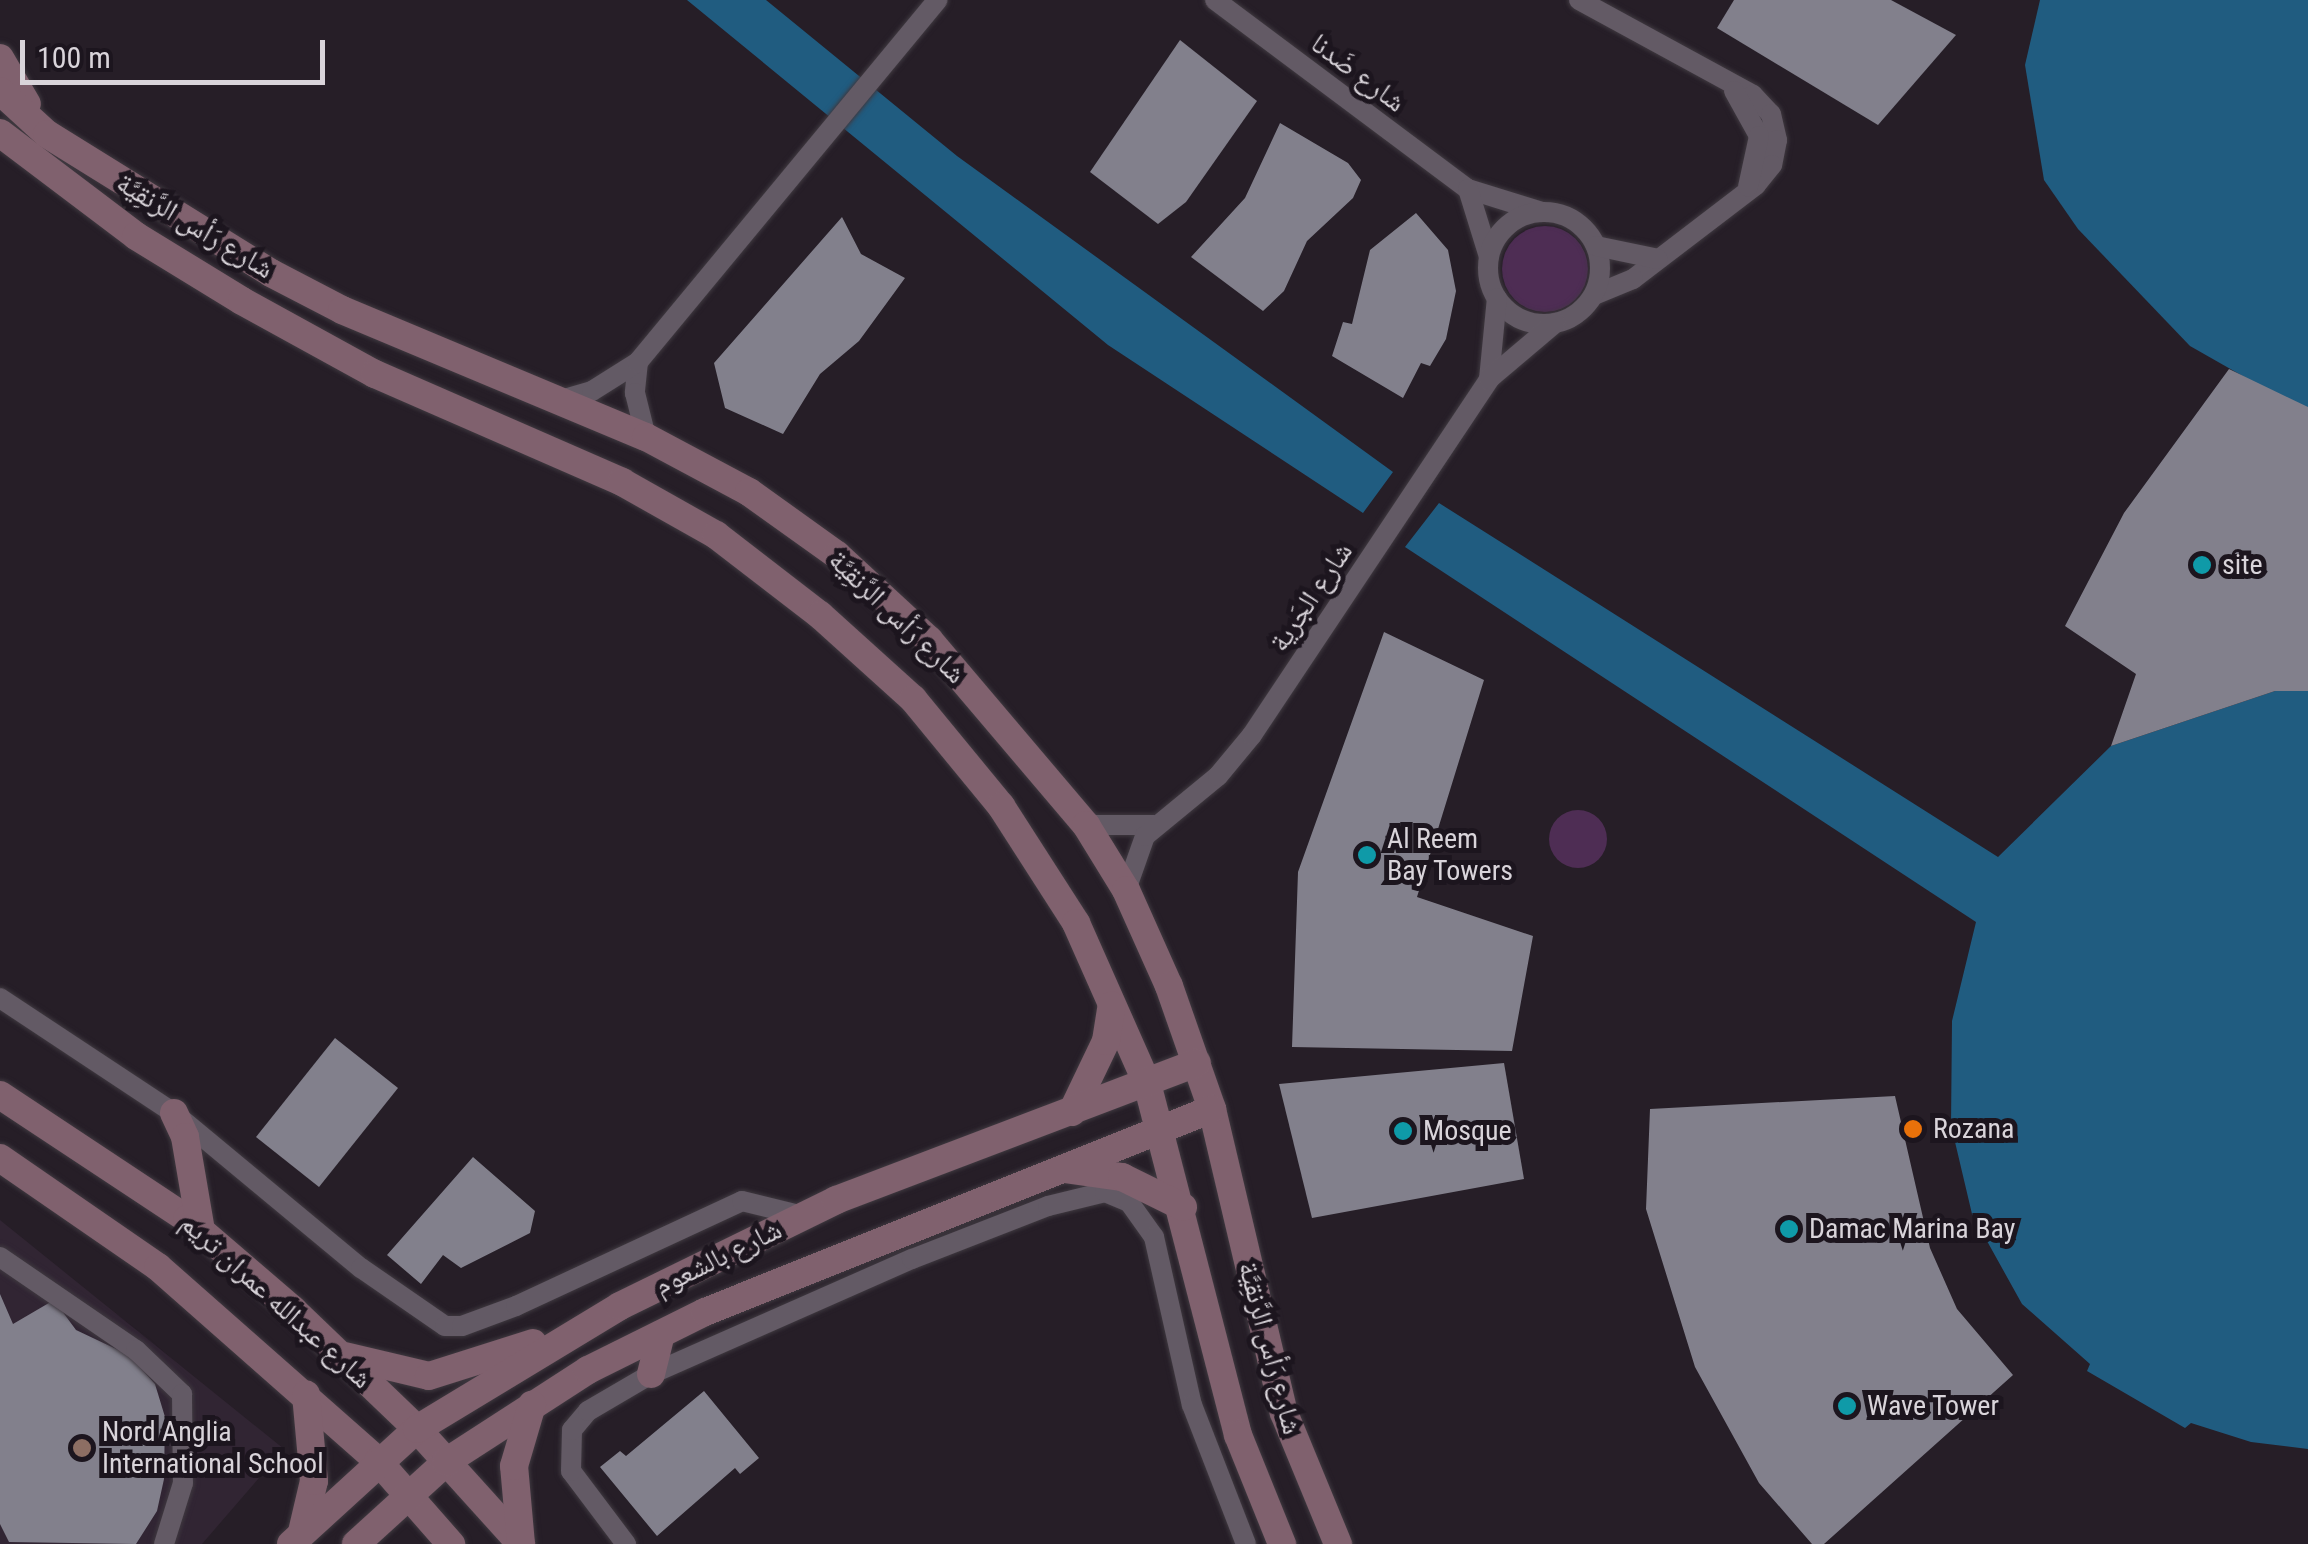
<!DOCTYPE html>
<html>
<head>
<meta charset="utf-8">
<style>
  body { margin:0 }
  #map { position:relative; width:2308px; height:1544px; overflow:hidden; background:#261e27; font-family:"Roboto Condensed","Noto Naskh Arabic",sans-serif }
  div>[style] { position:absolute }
  .built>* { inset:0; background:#312533 }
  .green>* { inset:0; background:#4e2d54 }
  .round { border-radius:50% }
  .water>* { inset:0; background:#205c80 }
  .building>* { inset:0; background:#82808c }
  .roads { filter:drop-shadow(0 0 2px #3f3940) drop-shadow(0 0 2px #3f3940) }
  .street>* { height:20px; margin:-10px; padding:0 10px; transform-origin:10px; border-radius:10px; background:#635a65 }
  .street>.ring { margin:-10px; padding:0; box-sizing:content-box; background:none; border:20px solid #635a65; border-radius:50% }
  .secondary>* { height:28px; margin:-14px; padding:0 14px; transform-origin:14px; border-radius:14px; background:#80616e }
  .dots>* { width:28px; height:28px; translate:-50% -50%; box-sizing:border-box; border:5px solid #1c151e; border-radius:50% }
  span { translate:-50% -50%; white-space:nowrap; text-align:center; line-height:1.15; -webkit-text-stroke:10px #1c151e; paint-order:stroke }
  .street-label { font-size:28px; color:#d9d4da }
  .poi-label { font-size:28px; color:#d9d4da }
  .left { translate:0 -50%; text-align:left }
  .scale { position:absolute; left:20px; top:40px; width:305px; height:45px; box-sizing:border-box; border:5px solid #d9d4da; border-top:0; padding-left:12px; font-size:30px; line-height:35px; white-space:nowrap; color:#d9d4da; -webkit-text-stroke:8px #1c151e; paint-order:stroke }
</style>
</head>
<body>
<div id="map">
  <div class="built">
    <i style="clip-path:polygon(0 1220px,284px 1449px,202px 1544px,0 1544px)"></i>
  </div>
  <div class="green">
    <i class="round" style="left:1502px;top:226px;width:86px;height:86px"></i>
    <i class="round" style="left:1549px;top:810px;width:58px;height:58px"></i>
  </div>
  <div class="water">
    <i style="clip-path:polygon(687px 0,766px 0,957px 156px,1393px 472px,1363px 513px,1108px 345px)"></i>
    <i style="clip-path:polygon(2040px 0,2308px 0,2308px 413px,2190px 346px,2078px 229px,2044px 180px,2025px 65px)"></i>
    <i style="clip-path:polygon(1439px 503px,1998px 857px,2111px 746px,2275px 691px,2308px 691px,2308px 1449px,2251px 1442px,2191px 1423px,2185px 1428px,2087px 1371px,2090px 1364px,2022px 1304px,1972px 1214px,1951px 1125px,1952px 1021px,1976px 922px,1405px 547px)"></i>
  </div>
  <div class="building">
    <i style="clip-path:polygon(1734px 0,1891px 0,1956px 35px,1878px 125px,1717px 28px)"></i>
    <i style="clip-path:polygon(1180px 40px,1257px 101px,1186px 202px,1158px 224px,1090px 172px)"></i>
    <i style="clip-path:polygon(1280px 123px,1348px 163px,1361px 180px,1353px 198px,1307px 241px,1284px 291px,1263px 311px,1191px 257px,1245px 198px)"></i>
    <i style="clip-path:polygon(1416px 213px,1448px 250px,1456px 291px,1446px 339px,1430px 366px,1421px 363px,1403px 398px,1332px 356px,1343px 322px,1352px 324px,1370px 250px)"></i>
    <i style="clip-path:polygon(842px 217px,861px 254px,905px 278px,859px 341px,820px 374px,783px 434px,725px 408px,714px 363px)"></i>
    <i style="clip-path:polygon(2229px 369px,2308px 407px,2308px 691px,2275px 691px,2111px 746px,2136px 674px,2065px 626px,2124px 513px)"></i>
    <i style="clip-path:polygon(1384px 632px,1484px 680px,1417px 897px,1533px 936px,1512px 1051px,1292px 1047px,1298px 872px)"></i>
    <i style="clip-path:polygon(335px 1038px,398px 1088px,319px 1187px,256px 1137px)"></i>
    <i style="clip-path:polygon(1504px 1063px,1524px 1179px,1312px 1218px,1279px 1084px)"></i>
    <i style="clip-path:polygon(1895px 1096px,1930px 1248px,1957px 1309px,2013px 1375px,1824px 1544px,1812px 1544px,1759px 1483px,1695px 1367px,1646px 1209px,1650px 1109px)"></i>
    <i style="clip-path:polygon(473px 1157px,535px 1211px,530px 1233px,461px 1268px,443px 1255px,421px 1284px,387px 1255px)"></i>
    <i style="clip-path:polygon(0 1294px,13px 1324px,54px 1300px,76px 1330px,129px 1355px,155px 1384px,165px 1417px,164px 1479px,157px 1511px,136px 1544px,9px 1542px,0 1524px)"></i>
    <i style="clip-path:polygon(704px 1391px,759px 1458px,740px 1474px,735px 1468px,657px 1536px,600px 1467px,620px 1451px,626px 1456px)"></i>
  </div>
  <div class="roads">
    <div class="street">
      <i style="left:1215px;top:0;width:316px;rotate:36.8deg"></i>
      <i style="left:1468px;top:189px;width:77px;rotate:17.3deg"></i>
      <i style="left:1579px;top:0;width:198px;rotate:28.6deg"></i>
      <i style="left:1753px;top:95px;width:26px;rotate:47deg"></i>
      <i style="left:1771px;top:114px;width:27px;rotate:77deg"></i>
      <i style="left:1777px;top:140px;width:25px;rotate:101deg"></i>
      <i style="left:1772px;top:165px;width:26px;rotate:129deg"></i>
      <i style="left:1756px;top:185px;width:155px;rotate:142.6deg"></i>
      <i style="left:1633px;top:279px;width:42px;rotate:157.7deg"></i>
      <i style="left:1734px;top:91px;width:51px;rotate:60.9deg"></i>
      <i style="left:1759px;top:136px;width:52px;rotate:102.2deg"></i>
      <i style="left:1468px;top:189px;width:71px;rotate:72.8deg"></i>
      <i class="ring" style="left:1488px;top:212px;width:92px;height:92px"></i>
      <i style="left:1596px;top:246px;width:63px;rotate:11.8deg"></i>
      <i style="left:638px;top:362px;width:31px;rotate:96deg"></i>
      <i style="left:635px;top:393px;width:45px;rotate:76deg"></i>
      <i style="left:1489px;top:379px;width:81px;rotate:-84.4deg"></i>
      <i style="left:557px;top:401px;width:36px;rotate:-16deg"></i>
      <i style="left:592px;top:391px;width:54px;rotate:-32.2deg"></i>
      <i style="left:638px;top:362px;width:470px;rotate:-50.4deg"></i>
      <i style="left:1086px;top:825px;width:68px"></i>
      <i style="left:1126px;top:890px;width:57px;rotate:-70.6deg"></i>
      <i style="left:1145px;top:836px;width:94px;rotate:-39.4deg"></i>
      <i style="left:1218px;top:776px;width:53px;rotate:-50.3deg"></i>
      <i style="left:1252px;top:735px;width:428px;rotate:-56.3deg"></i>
      <i style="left:1489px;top:379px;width:87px;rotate:-40.3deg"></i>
      <i style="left:0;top:998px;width:209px;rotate:33.5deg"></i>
      <i style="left:174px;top:1113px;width:243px;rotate:39.7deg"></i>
      <i style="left:361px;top:1268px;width:102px;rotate:34.6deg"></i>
      <i style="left:445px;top:1326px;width:17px"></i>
      <i style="left:462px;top:1326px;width:58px;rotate:-20.3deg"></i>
      <i style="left:516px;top:1306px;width:249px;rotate:-24.9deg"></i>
      <i style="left:742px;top:1201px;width:63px;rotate:13.8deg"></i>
      <i style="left:0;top:1257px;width:165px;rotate:34.4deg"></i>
      <i style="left:136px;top:1350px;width:64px;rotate:43.7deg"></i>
      <i style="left:182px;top:1394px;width:89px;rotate:89.4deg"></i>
      <i style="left:183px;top:1483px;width:64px;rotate:107.3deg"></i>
      <i style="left:626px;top:1544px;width:91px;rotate:-127deg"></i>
      <i style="left:571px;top:1471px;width:41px;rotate:-88.6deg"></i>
      <i style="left:572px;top:1430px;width:25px;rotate:-50deg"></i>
      <i style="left:588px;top:1411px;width:73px;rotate:-30.4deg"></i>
      <i style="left:651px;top:1374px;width:285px;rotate:-23.8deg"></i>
      <i style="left:912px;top:1259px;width:146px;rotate:-21.3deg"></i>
      <i style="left:1048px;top:1206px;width:59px;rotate:-13.8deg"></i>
      <i style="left:1105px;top:1192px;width:26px;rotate:23deg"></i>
      <i style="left:1129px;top:1202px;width:43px;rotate:54.5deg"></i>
      <i style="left:1154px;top:1237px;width:172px;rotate:77.3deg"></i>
      <i style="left:1192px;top:1405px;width:149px;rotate:68.8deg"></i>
    </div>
    <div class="secondary">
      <i style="left:0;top:58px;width:53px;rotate:59.6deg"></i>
      <i style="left:0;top:91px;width:64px;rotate:42.5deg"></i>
      <i style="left:47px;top:134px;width:264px;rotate:31.8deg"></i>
      <i style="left:271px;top:273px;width:80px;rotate:27.5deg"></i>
      <i style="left:342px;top:310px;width:329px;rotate:22.7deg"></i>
      <i style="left:646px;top:437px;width:117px;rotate:28.1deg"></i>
      <i style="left:749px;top:492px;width:108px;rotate:35.6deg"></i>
      <i style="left:837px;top:555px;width:125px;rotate:42.7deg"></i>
      <i style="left:929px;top:640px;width:243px;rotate:49.7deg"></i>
      <i style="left:1086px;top:825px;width:76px;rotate:58.4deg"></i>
      <i style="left:1126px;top:890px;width:105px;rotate:65.9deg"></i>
      <i style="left:1169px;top:986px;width:130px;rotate:70.7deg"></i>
      <i style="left:1212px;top:1109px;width:312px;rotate:76.7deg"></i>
      <i style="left:1284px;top:1413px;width:142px;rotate:67.6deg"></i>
      <i style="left:0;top:133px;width:171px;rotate:37.1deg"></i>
      <i style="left:136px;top:236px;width:124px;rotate:31.5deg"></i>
      <i style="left:242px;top:301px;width:152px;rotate:28.8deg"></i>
      <i style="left:375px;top:374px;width:270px;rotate:23.6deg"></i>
      <i style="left:622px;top:482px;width:108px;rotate:29.4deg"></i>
      <i style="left:716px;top:535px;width:131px;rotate:37.6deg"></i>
      <i style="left:820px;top:615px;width:125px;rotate:42.1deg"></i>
      <i style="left:913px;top:699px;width:139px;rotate:50.6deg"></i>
      <i style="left:1001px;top:806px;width:139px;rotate:57.3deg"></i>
      <i style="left:1076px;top:923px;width:175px;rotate:66.1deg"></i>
      <i style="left:1147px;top:1083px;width:364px;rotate:75.5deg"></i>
      <i style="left:1238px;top:1435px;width:118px;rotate:68deg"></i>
      <i style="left:0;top:1095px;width:224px;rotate:33.5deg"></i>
      <i style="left:187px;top:1219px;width:140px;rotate:40.6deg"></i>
      <i style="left:293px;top:1310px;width:172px;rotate:43.8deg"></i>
      <i style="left:417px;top:1429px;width:155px;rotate:47.9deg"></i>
      <i style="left:1072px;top:1112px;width:79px;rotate:-64.4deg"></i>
      <i style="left:1106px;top:1041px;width:36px;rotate:-81deg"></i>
      <i style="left:174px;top:1113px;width:26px;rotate:65deg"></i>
      <i style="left:185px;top:1137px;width:95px;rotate:80.3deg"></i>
      <i style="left:0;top:1158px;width:192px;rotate:34.6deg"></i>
      <i style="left:158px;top:1267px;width:293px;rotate:41.4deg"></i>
      <i style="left:378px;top:1461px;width:111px;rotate:48.7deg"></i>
      <i style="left:1064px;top:1169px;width:59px;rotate:7.9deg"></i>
      <i style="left:1122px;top:1177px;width:68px;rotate:26.2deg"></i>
      <i style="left:345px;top:1356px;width:86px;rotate:13.4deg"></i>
      <i style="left:429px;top:1376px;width:109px;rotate:-17.6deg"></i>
      <i style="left:651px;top:1374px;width:41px;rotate:-76deg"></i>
      <i style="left:302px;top:1532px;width:52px;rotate:-76.8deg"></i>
      <i style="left:314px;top:1481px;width:87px;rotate:-95.3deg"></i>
      <i style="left:291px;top:1544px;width:171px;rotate:-42.4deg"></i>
      <i style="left:417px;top:1429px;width:237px;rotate:-31.2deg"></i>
      <i style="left:620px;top:1306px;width:241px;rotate:-26.1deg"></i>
      <i style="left:836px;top:1200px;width:386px;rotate:-20.8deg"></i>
      <i style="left:356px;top:1544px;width:122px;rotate:-42.3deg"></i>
      <i style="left:446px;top:1462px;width:169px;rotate:-32.9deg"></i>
      <i style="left:588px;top:1370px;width:131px;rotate:-26.4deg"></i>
      <i style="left:705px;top:1312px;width:546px;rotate:-21.82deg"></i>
      <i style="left:521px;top:1544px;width:78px;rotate:-95.1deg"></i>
      <i style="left:514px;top:1466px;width:64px;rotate:-73.6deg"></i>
    </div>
  </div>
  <div class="dots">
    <i style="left:2202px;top:565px;background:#0f9aa8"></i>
    <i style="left:1367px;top:855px;background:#0f9aa8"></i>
    <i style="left:1913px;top:1129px;background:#e8710a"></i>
    <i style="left:1403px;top:1131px;background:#0f9aa8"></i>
    <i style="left:1789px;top:1229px;background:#0f9aa8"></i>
    <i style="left:1847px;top:1406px;background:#0f9aa8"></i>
    <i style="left:82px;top:1448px;background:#8d6e63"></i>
  </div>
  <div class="street-label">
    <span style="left:1358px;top:73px;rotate:37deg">شارع ضَدنا</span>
    <span style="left:195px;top:226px;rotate:31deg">شارع رَأس الرَّنقِيَّة</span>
    <span style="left:1311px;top:597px;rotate:-56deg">شارع الجَرية</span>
    <span style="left:897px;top:617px;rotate:44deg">شارع رَأس الرَّنقِيَّة</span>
    <span style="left:718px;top:1258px;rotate:-26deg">شارع بالشعوم</span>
    <span style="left:276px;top:1301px;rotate:42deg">شارع عبدالله عمران تريم</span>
    <span style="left:1270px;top:1348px;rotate:75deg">شارع رَأس الرَّنقِيَّة</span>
  </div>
  <div class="poi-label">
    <span class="left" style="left:2222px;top:565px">site</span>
    <span class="left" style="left:1387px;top:855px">Al Reem<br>Bay Towers</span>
    <span class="left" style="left:1933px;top:1129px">Rozana</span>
    <span class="left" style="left:1423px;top:1131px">Mosque</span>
    <span class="left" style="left:1809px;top:1229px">Damac Marina Bay</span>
    <span class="left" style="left:1867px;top:1406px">Wave Tower</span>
    <span class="left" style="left:102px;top:1448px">Nord Anglia<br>International School</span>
  </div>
  <div class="scale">100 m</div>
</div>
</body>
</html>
